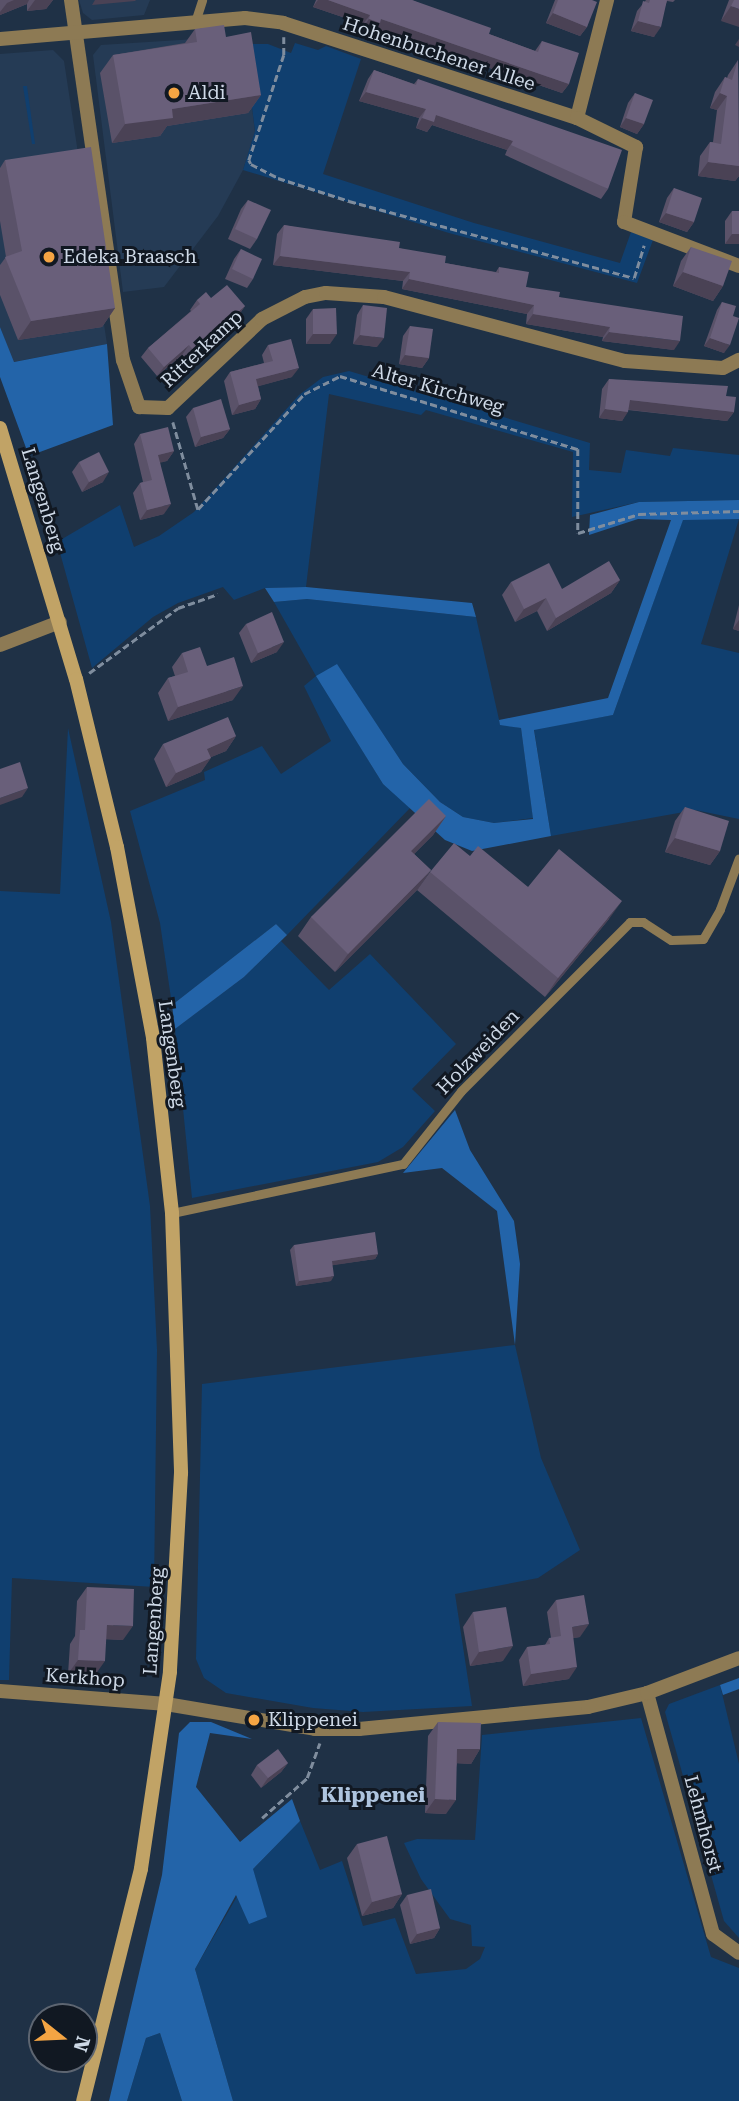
<!DOCTYPE html>
<html>
<head>
<meta charset="utf-8">
<style>
  body { margin:0 }
  #map { position:relative; width:739px; height:2101px; overflow:hidden; background:#1f3146; font-family:"Roboto Serif",serif }
  div>[style] { position:absolute }
  .built>* { inset:0; background:#253b55 }
  .green>* { inset:0; background:#103f6f }
  .forest>* { inset:0; background:#2364a9 }
  .path>* { height:2.5px; margin-top:-1.25px; transform-origin:0; background:repeating-linear-gradient(90deg,#7f8d9e 0 7px,transparent 0 10.5px) }
  .service>* { height:9px; margin:-4.5px; padding:0 4.5px; transform-origin:4.5px; border-radius:4.5px; background:#8d7a54 }
  .minor>* { height:14px; margin:-7px; padding:0 7px; transform-origin:7px; border-radius:7px; background:#8d7a54 }
  .tertiary>* { height:14px; margin:-7px; padding:0 7px; transform-origin:7px; border-radius:7px; background:#8d7a54 }
  .secondary>* { height:14px; margin:-7px; padding:0 7px; transform-origin:7px; border-radius:7px; background:#c1a366 }
  .wall>* { inset:0; background:#5a5269 }
  .shaded-wall>* { inset:0; background:#4a4255 }
  .building>* { inset:0; background:#695f7a }
  .dots>* { width:19px; height:19px; translate:-50% -50%; box-sizing:border-box; border:4px solid #111822; border-radius:50% }
  span { translate:-50% -50%; white-space:nowrap; text-align:center; line-height:1.15; -webkit-text-stroke:6px #111822; paint-order:stroke }
  .street-label { font-size:19px; color:#ced9e7 }
  .poi-label { font-size:19px; color:#ced9e7 }
  .left { translate:0 -50%; text-align:left }
  .neighbourhood-label { font-size:21px; color:#aec4de; font-weight:700 }
  .north { position:absolute; left:28px; top:2003px; width:70px; height:70px; box-sizing:border-box; background:#111822; border:2px solid #5d6571; border-radius:50%; rotate:108deg; font-size:19px; font-weight:700; line-height:28px; text-align:center; color:#ced9e7 }
  .north::after { content:''; display:block; margin:auto; width:24px; height:32px; background:#f4a443; clip-path:polygon(50% 0,100% 100%,50% 72%,0 100%) }
</style>
</head>
<body>
<div id="map">
  <div class="built">
    <i style="clip-path:polygon(79px 0,150px 0,144px 15px,92px 20px,83px 13px)"></i>
    <i style="clip-path:polygon(243px 36px,255px 132px,243px 170px,218px 216px,164px 287px,123px 292px,93px 55px,101px 45px)"></i>
    <i style="clip-path:polygon(53px 50px,64px 61px,107px 344px,13px 362px,0 327px,0 54px)"></i>
  </div>
  <div class="green">
    <i style="clip-path:polygon(295px 43px,318px 50px,326px 46px,361px 59px,323px 174px,474px 223px,620px 263px,631px 232px,653px 240px,637px 283px,449px 233px,243px 170px,255px 131px,244px 44px,268px 44px,291px 53px)"></i>
    <i style="clip-path:polygon(23px 86px,27px 86px,35px 144px,32px 144px)"></i>
    <i style="clip-path:polygon(349px 371px,590px 443px,589px 470px,621px 473px,626px 450px,670px 456px,673px 448px,739px 455px,739px 500px,639px 502px,572px 517px,573px 452px,426px 410px,421px 415px,329px 394px,306px 587px,265px 588px,234px 600px,223px 587px,178px 603px,153px 617px,92px 668px,57px 542px,120px 505px,134px 547px,159px 536px,194px 512px,299px 395px,323px 377px)"></i>
    <i style="clip-path:polygon(683px 519px,739px 519px,701px 644px,739px 653px,739px 819px,695px 810px,551px 836px,534px 729px,613px 715px)"></i>
    <i style="clip-path:polygon(307px 599px,476px 617px,500px 724px,521px 728px,533px 818px,494px 823px,463px 817px,440px 802px,403px 764px,337px 665px,317px 676px,383px 784px,412px 806px,287px 935px,276px 924px,172px 1005px,160px 923px,130px 811px,205px 780px,204px 772px,262px 746px,281px 774px,331px 741px,304px 686px,316px 676px,274px 602px)"></i>
    <i style="clip-path:polygon(68px 728px,111px 922px,150px 1206px,157px 1350px,154px 1587px,12px 1578px,9px 1680px,0 1680px,0 891px,60px 894px)"></i>
    <i style="clip-path:polygon(281px 941px,329px 990px,370px 954px,456px 1044px,412px 1089px,435px 1111px,403px 1147px,378px 1162px,192px 1198px,175px 1029px,244px 977px)"></i>
    <i style="clip-path:polygon(515px 1345px,541px 1458px,580px 1550px,538px 1578px,455px 1594px,472px 1706px,363px 1712px,313px 1708px,226px 1693px,204px 1678px,196px 1659px,202px 1384px)"></i>
    <i style="clip-path:polygon(720px 1685px,739px 1764px,739px 1938px,724px 1921px,665px 1712px,669px 1704px)"></i>
    <i style="clip-path:polygon(641px 1718px,711px 1957px,739px 1968px,739px 2101px,233px 2101px,195px 1969px,253px 1869px,300px 1821px,320px 1870px,342px 1861px,363px 1926px,395px 1918px,416px 1974px,466px 1969px,480px 1959px,485px 1947px,472px 1946px,471px 1925px,450px 1919px,421px 1879px,404px 1843px,417px 1839px,475px 1840px,482px 1735px)"></i>
    <i style="clip-path:polygon(160px 2033px,182px 2101px,127px 2101px,146px 2038px)"></i>
  </div>
  <div class="forest">
    <i style="clip-path:polygon(0 327px,14px 362px,107px 344px,113px 425px,29px 456px,0 377px)"></i>
    <i style="clip-path:polygon(739px 500px,739px 519px,683px 520px,613px 715px,534px 730px,551px 836px,472px 851px,445px 840px,383px 784px,316px 676px,337px 664px,403px 764px,440px 802px,463px 817px,494px 823px,533px 819px,521px 728px,500px 725px,499px 720px,608px 698px,671px 520px,638px 519px,589px 535px,590px 515px,639px 502px)"></i>
    <i style="clip-path:polygon(306px 587px,472px 603px,476px 617px,307px 599px,274px 602px,265px 588px)"></i>
    <i style="clip-path:polygon(276px 924px,287px 935px,244px 977px,175px 1029px,172px 1005px)"></i>
    <i style="clip-path:polygon(455px 1110px,470px 1150px,514px 1221px,520px 1264px,515px 1345px,497px 1211px,442px 1168px,403px 1173px)"></i>
    <i style="clip-path:polygon(739px 1678px,739px 1689px,723px 1695px,720px 1685px)"></i>
    <i style="clip-path:polygon(190px 1722px,211px 1722px,252px 1739px,210px 1733px,196px 1787px,240px 1842px,292px 1799px,300px 1821px,253px 1869px,267px 1917px,249px 1924px,236px 1895px,195px 1969px,233px 2101px,182px 2101px,160px 2033px,146px 2038px,127px 2101px,109px 2101px,162px 1875px,179px 1733px)"></i>
  </div>
  <div class="path">
    <i style="left:284px;top:37px;width:18px;rotate:90deg"></i>
    <i style="left:284px;top:55px;width:111px;rotate:108.4deg"></i>
    <i style="left:249px;top:160px;width:4px;rotate:63deg"></i>
    <i style="left:251px;top:164px;width:30px;rotate:27deg"></i>
    <i style="left:278px;top:178px;width:75px;rotate:17.9deg"></i>
    <i style="left:349px;top:201px;width:295px;rotate:15.1deg"></i>
    <i style="left:634px;top:278px;width:34px;rotate:-73deg"></i>
    <i style="left:173px;top:422px;width:91px;rotate:74deg"></i>
    <i style="left:198px;top:509px;width:156px;rotate:-47.3deg"></i>
    <i style="left:304px;top:394px;width:40px;rotate:-26.6deg"></i>
    <i style="left:340px;top:376px;width:249px;rotate:17.1deg"></i>
    <i style="left:578px;top:449px;width:84px;rotate:90deg"></i>
    <i style="left:578px;top:533px;width:64px;rotate:-17.3deg"></i>
    <i style="left:639px;top:514px;width:100px;rotate:-1.7deg"></i>
    <i style="left:89px;top:673px;width:110px;rotate:-36.1deg"></i>
    <i style="left:178px;top:608px;width:42px;rotate:-19.3deg"></i>
    <i style="left:262px;top:1818px;width:60px;rotate:-41.6deg"></i>
    <i style="left:307px;top:1778px;width:37px;rotate:-70deg"></i>
  </div>
  <div class="service">
    <i style="left:195px;top:22px;width:23px;rotate:-72deg"></i>
    <i style="left:172px;top:1213px;width:236px;rotate:-12deg"></i>
    <i style="left:403px;top:1164px;width:93px;rotate:-51.5deg"></i>
    <i style="left:461px;top:1091px;width:239px;rotate:-45deg"></i>
    <i style="left:630px;top:922px;width:13px"></i>
    <i style="left:643px;top:922px;width:33px;rotate:33deg"></i>
    <i style="left:671px;top:940px;width:32px;rotate:-2deg"></i>
    <i style="left:703px;top:939px;width:34px;rotate:-60deg"></i>
    <i style="left:720px;top:909px;width:54px;rotate:-69.6deg"></i>
  </div>
  <div class="minor">
    <i style="left:71px;top:0;width:364px;rotate:81.8deg"></i>
    <i style="left:123px;top:360px;width:50px;rotate:71.2deg"></i>
    <i style="left:139px;top:407px;width:29px;rotate:2deg"></i>
    <i style="left:168px;top:408px;width:129px;rotate:-43.4deg"></i>
    <i style="left:262px;top:319px;width:48px;rotate:-27.1deg"></i>
    <i style="left:305px;top:297px;width:21px;rotate:-11deg"></i>
    <i style="left:326px;top:293px;width:58px;rotate:3.9deg"></i>
    <i style="left:384px;top:297px;width:249px;rotate:14.9deg"></i>
    <i style="left:625px;top:361px;width:98px;rotate:4.1deg"></i>
    <i style="left:723px;top:368px;width:18px;rotate:-27deg"></i>
    <i style="left:0;top:39px;width:246px;rotate:-4.9deg"></i>
    <i style="left:245px;top:18px;width:38px;rotate:7deg"></i>
    <i style="left:283px;top:23px;width:309px;rotate:17.9deg"></i>
    <i style="left:577px;top:118px;width:122px;rotate:-75.7deg"></i>
    <i style="left:577px;top:118px;width:66px;rotate:26.2deg"></i>
    <i style="left:636px;top:147px;width:76px;rotate:99.1deg"></i>
    <i style="left:624px;top:222px;width:123px;rotate:20.9deg"></i>
    <i style="left:0;top:645px;width:64px;rotate:-21deg"></i>
    <i style="left:0;top:1691px;width:167px;rotate:4.5deg"></i>
    <i style="left:647px;top:1693px;width:250px;rotate:74.7deg"></i>
    <i style="left:713px;top:1934px;width:32px;rotate:36deg"></i>
  </div>
  <div class="tertiary">
    <i style="left:166px;top:1704px;width:151px;rotate:9.5deg"></i>
    <i style="left:315px;top:1729px;width:44px"></i>
    <i style="left:359px;top:1729px;width:230px;rotate:-5.5deg"></i>
    <i style="left:588px;top:1707px;width:61px;rotate:-13.3deg"></i>
    <i style="left:647px;top:1693px;width:98px;rotate:-20.8deg"></i>
  </div>
  <div class="secondary">
    <i style="left:0;top:428px;width:262px;rotate:73.2deg"></i>
    <i style="left:76px;top:679px;width:173px;rotate:76.3deg"></i>
    <i style="left:117px;top:847px;width:194px;rotate:79.3deg"></i>
    <i style="left:153px;top:1038px;width:176px;rotate:83.8deg"></i>
    <i style="left:172px;top:1213px;width:260px;rotate:88deg"></i>
    <i style="left:181px;top:1473px;width:199px;rotate:93.2deg"></i>
    <i style="left:170px;top:1672px;width:199px;rotate:98.4deg"></i>
    <i style="left:141px;top:1869px;width:239px;rotate:104deg"></i>
  </div>
  <div class="wall">
    <i style="clip-path:polygon(0 0,53px 0,46px 9px,27px 11px,27px 4px,0 15px)"></i>
    <i style="clip-path:polygon(316px 0,412px 0,489px 34px,535px 51px,542px 41px,569px 84px,562px 93px,376px 29px,373px 33px,362px 29px,363px 24px,313px 7px)"></i>
    <i style="clip-path:polygon(555px 0,592px 0,587px 27px,580px 36px,546px 23px)"></i>
    <i style="clip-path:polygon(646px 0,675px 0,673px 2px,667px 1px,654px 37px,631px 31px,637px 11px)"></i>
    <i style="clip-path:polygon(729px 0,739px 0,721px 21px)"></i>
    <i style="clip-path:polygon(195px 29px,226px 37px,261px 95px,248px 113px,167px 126px,160px 136px,112px 143px,100px 73px,113px 55px,185px 43px)"></i>
    <i style="clip-path:polygon(738px 60px,739px 176px,735px 181px,698px 176px,700px 156px,710px 142px,713px 142px,717px 110px,710px 108px,715px 92px,725px 77px,727px 78px,728px 75px)"></i>
    <i style="clip-path:polygon(374px 70px,414px 84px,418px 79px,608px 189px,601px 199px,505px 155px,507px 150px,432px 125px,427px 132px,416px 128px,419px 118px,359px 101px,368px 79px)"></i>
    <i style="clip-path:polygon(635px 93px,644px 124px,637px 134px,620px 127px,628px 103px)"></i>
    <i style="clip-path:polygon(5px 160px,115px 308px,102px 327px,18px 340px,0 295px,0 265px,6px 257px,0 221px,0 168px)"></i>
    <i style="clip-path:polygon(674px 188px,694px 222px,687px 232px,659px 222px,667px 198px)"></i>
    <i style="clip-path:polygon(248px 200px,257px 239px,250px 249px,228px 239px,241px 209px)"></i>
    <i style="clip-path:polygon(732px 211px,739px 244px,725px 244px,725px 221px)"></i>
    <i style="clip-path:polygon(284px 225px,399px 248px,445px 263px,496px 272px,499px 267px,526px 287px,559px 297px,674px 350px,602px 341px,603px 337px,526px 324px,527px 314px,402px 289px,403px 281px,273px 265px,277px 234px)"></i>
    <i style="clip-path:polygon(691px 247px,723px 286px,713px 301px,673px 286px,681px 261px)"></i>
    <i style="clip-path:polygon(241px 249px,253px 279px,247px 288px,225px 279px,234px 259px)"></i>
    <i style="clip-path:polygon(211px 298px,245px 306px,238px 316px,187px 360px,182px 355px,157px 376px,141px 357px,148px 348px,191px 311px,190px 310px,197px 300px)"></i>
    <i style="clip-path:polygon(722px 302px,733px 316px,724px 353px,704px 346px,717px 310px)"></i>
    <i style="clip-path:polygon(363px 305px,377px 347px,353px 344px,357px 315px)"></i>
    <i style="clip-path:polygon(313px 309px,330px 344px,306px 344px,306px 319px)"></i>
    <i style="clip-path:polygon(410px 326px,429px 358px,422px 368px,399px 364px,403px 336px)"></i>
    <i style="clip-path:polygon(268px 345px,292px 377px,258px 386px,261px 399px,255px 409px,232px 415px,224px 381px,230px 372px,264px 363px,262px 355px)"></i>
    <i style="clip-path:polygon(609px 379px,726px 396px,734px 412px,727px 421px,628px 410px,622px 421px,599px 418px,602px 389px)"></i>
    <i style="clip-path:polygon(193px 408px,230px 429px,223px 438px,195px 447px,186px 417px)"></i>
    <i style="clip-path:polygon(140px 434px,174px 451px,167px 461px,160px 462px,164px 514px,140px 520px,133px 493px,140px 483px,143px 482px,134px 444px)"></i>
    <i style="clip-path:polygon(79px 462px,103px 482px,82px 492px,72px 472px)"></i>
    <i style="clip-path:polygon(620px 580px,611px 593px,547px 631px,537px 611px,515px 622px,502px 595px,511px 582px,562px 589px)"></i>
    <i style="clip-path:polygon(739px 605px,739px 631px,733px 629px)"></i>
    <i style="clip-path:polygon(246px 624px,277px 652px,251px 663px,239px 633px)"></i>
    <i style="clip-path:polygon(182px 653px,207px 666px,233px 700px,168px 721px,158px 693px,168px 678px,175px 676px,172px 667px)"></i>
    <i style="clip-path:polygon(236px 736px,226px 751px,211px 757px,201px 772px,166px 787px,154px 759px,163px 744px)"></i>
    <i style="clip-path:polygon(685px 807px,720px 851px,710px 865px,665px 852px,675px 821px)"></i>
    <i style="clip-path:polygon(446px 816px,433px 835px,414px 854px,431px 870px,418px 889px,335px 972px,298px 936px,311px 917px)"></i>
    <i style="clip-path:polygon(470px 856px,528px 887px,609px 919px,545px 997px,417px 890px,430px 872px)"></i>
    <i style="clip-path:polygon(294px 1245px,378px 1254px,375px 1259px,332px 1265px,331px 1281px,296px 1286px,290px 1250px)"></i>
    <i style="clip-path:polygon(87px 1587px,123px 1640px,106px 1639px,95px 1675px,68px 1674px,70px 1644px,75px 1636px,77px 1601px)"></i>
    <i style="clip-path:polygon(556px 1600px,580px 1637px,573px 1638px,569px 1679px,523px 1686px,519px 1660px,527px 1647px,545px 1645px,549px 1638px,551px 1638px,547px 1612px)"></i>
    <i style="clip-path:polygon(473px 1612px,503px 1661px,470px 1666px,463px 1627px)"></i>
    <i style="clip-path:polygon(438px 1722px,480px 1749px,471px 1764px,457px 1763px,446px 1814px,425px 1813px,428px 1736px)"></i>
    <i style="clip-path:polygon(288px 1763px,281px 1772px,261px 1788px,251px 1775px,257px 1765px)"></i>
    <i style="clip-path:polygon(357px 1844px,402px 1894px,393px 1908px,362px 1916px,347px 1858px)"></i>
    <i style="clip-path:polygon(407px 1895px,440px 1928px,434px 1938px,410px 1944px,400px 1905px)"></i>
  </div>
  <div class="shaded-wall">
    <i style="clip-path:polygon(14px 0,29px 0,27px 4px,0 15px,0 12px,7px 3px)"></i>
    <i style="clip-path:polygon(35px 0,53px 0,46px 9px,27px 11px)"></i>
    <i style="clip-path:polygon(95px 0,136px 0,135px 1px,92px 5px)"></i>
    <i style="clip-path:polygon(318px 0,328px 0,370px 15px,363px 24px,313px 7px)"></i>
    <i style="clip-path:polygon(731px 6px,739px 9px,739px 27px,721px 21px)"></i>
    <i style="clip-path:polygon(553px 13px,587px 27px,580px 36px,546px 23px)"></i>
    <i style="clip-path:polygon(369px 19px,381px 19px,569px 84px,562px 93px,376px 29px,373px 33px,362px 29px)"></i>
    <i style="clip-path:polygon(638px 21px,661px 27px,654px 37px,631px 31px)"></i>
    <i style="clip-path:polygon(739px 39px,739px 47px,735px 45px)"></i>
    <i style="clip-path:polygon(366px 92px,426px 109px,419px 118px,359px 101px)"></i>
    <i style="clip-path:polygon(720px 93px,727px 96px,717px 110px,710px 108px)"></i>
    <i style="clip-path:polygon(261px 95px,248px 113px,167px 126px,160px 136px,112px 143px,125px 124px,172px 109px)"></i>
    <i style="clip-path:polygon(436px 115px,513px 141px,507px 150px,432px 125px,427px 132px,416px 128px,422px 118px)"></i>
    <i style="clip-path:polygon(626px 118px,644px 124px,637px 134px,620px 127px)"></i>
    <i style="clip-path:polygon(708px 162px,739px 166px,739px 176px,735px 181px,698px 176px)"></i>
    <i style="clip-path:polygon(666px 213px,694px 222px,687px 232px,659px 222px)"></i>
    <i style="clip-path:polygon(732px 234px,739px 234px,739px 244px,725px 244px)"></i>
    <i style="clip-path:polygon(280px 256px,410px 272px,403px 281px,273px 265px)"></i>
    <i style="clip-path:polygon(683px 272px,723px 286px,713px 301px,673px 286px)"></i>
    <i style="clip-path:polygon(409px 279px,534px 305px,527px 314px,402px 289px)"></i>
    <i style="clip-path:polygon(245px 306px,238px 316px,187px 360px,194px 351px)"></i>
    <i style="clip-path:polygon(115px 308px,102px 327px,18px 340px,31px 321px)"></i>
    <i style="clip-path:polygon(533px 314px,610px 327px,603px 337px,526px 324px)"></i>
    <i style="clip-path:polygon(609px 332px,680px 341px,674px 350px,602px 341px)"></i>
    <i style="clip-path:polygon(313px 334px,337px 334px,330px 344px,306px 344px)"></i>
    <i style="clip-path:polygon(360px 335px,384px 338px,377px 347px,353px 344px)"></i>
    <i style="clip-path:polygon(710px 338px,730px 345px,724px 353px,704px 346px)"></i>
    <i style="clip-path:polygon(189px 345px,182px 355px,157px 376px,164px 367px)"></i>
    <i style="clip-path:polygon(405px 355px,429px 358px,422px 368px,399px 364px)"></i>
    <i style="clip-path:polygon(299px 368px,292px 377px,249px 389px,256px 379px)"></i>
    <i style="clip-path:polygon(261px 399px,255px 409px,232px 415px,239px 405px)"></i>
    <i style="clip-path:polygon(630px 400px,734px 412px,727px 421px,623px 409px)"></i>
    <i style="clip-path:polygon(605px 409px,628px 412px,622px 421px,599px 418px)"></i>
    <i style="clip-path:polygon(230px 429px,223px 438px,195px 447px,201px 437px)"></i>
    <i style="clip-path:polygon(174px 451px,167px 461px,152px 465px,158px 455px)"></i>
    <i style="clip-path:polygon(109px 472px,103px 482px,82px 492px,89px 482px)"></i>
    <i style="clip-path:polygon(171px 504px,164px 514px,140px 520px,147px 510px)"></i>
    <i style="clip-path:polygon(620px 580px,611px 593px,547px 631px,556px 618px)"></i>
    <i style="clip-path:polygon(546px 598px,537px 611px,515px 622px,524px 609px)"></i>
    <i style="clip-path:polygon(739px 620px,739px 631px,733px 629px)"></i>
    <i style="clip-path:polygon(284px 642px,277px 652px,251px 663px,258px 653px)"></i>
    <i style="clip-path:polygon(243px 686px,233px 700px,168px 721px,178px 707px)"></i>
    <i style="clip-path:polygon(236px 736px,226px 751px,197px 763px,207px 749px)"></i>
    <i style="clip-path:polygon(211px 758px,201px 772px,166px 787px,176px 773px)"></i>
    <i style="clip-path:polygon(28px 788px,22px 797px,0 805px,0 798px)"></i>
    <i style="clip-path:polygon(446px 816px,433px 835px,398px 870px,411px 851px)"></i>
    <i style="clip-path:polygon(675px 838px,720px 851px,710px 865px,665px 852px)"></i>
    <i style="clip-path:polygon(431px 870px,418px 889px,335px 972px,348px 954px)"></i>
    <i style="clip-path:polygon(622px 901px,609px 919px,545px 997px,558px 978px)"></i>
    <i style="clip-path:polygon(378px 1254px,375px 1259px,328px 1266px,332px 1261px)"></i>
    <i style="clip-path:polygon(334px 1276px,331px 1281px,296px 1286px,299px 1281px)"></i>
    <i style="clip-path:polygon(589px 1624px,580px 1637px,563px 1640px,572px 1627px)"></i>
    <i style="clip-path:polygon(107px 1625px,133px 1626px,123px 1640px,97px 1639px)"></i>
    <i style="clip-path:polygon(513px 1646px,503px 1661px,470px 1666px,479px 1652px)"></i>
    <i style="clip-path:polygon(78px 1660px,105px 1661px,95px 1675px,68px 1674px)"></i>
    <i style="clip-path:polygon(577px 1667px,569px 1679px,523px 1686px,531px 1674px)"></i>
    <i style="clip-path:polygon(457px 1749px,480px 1749px,471px 1764px,448px 1763px)"></i>
    <i style="clip-path:polygon(288px 1763px,281px 1772px,261px 1788px,268px 1778px)"></i>
    <i style="clip-path:polygon(435px 1799px,456px 1800px,446px 1814px,425px 1813px)"></i>
    <i style="clip-path:polygon(402px 1894px,393px 1908px,362px 1916px,372px 1902px)"></i>
    <i style="clip-path:polygon(440px 1928px,434px 1938px,410px 1944px,417px 1934px)"></i>
  </div>
  <div class="building">
    <i style="clip-path:polygon(328px 0,412px 0,491px 28px,489px 34px,538px 52px,542px 41px,579px 53px,569px 84px,381px 19px,380px 23px,369px 19px,370px 15px)"></i>
    <i style="clip-path:polygon(558px 0,592px 0,597px 2px,587px 27px,553px 13px)"></i>
    <i style="clip-path:polygon(650px 0,667px 0,661px 27px,638px 21px,643px 1px,649px 3px)"></i>
    <i style="clip-path:polygon(734px 0,739px 0,739px 9px,731px 6px)"></i>
    <i style="clip-path:polygon(224px 25px,226px 37px,251px 32px,261px 95px,172px 109px,173px 118px,125px 124px,113px 55px,197px 42px,195px 29px)"></i>
    <i style="clip-path:polygon(738px 60px,739px 166px,708px 162px,710px 142px,721px 144px,727px 96px,720px 93px,725px 77px,732px 80px)"></i>
    <i style="clip-path:polygon(374px 70px,416px 85px,418px 79px,622px 150px,608px 189px,511px 145px,513px 141px,436px 115px,434px 122px,422px 118px,426px 109px,366px 92px)"></i>
    <i style="clip-path:polygon(635px 93px,653px 100px,644px 124px,626px 118px)"></i>
    <i style="clip-path:polygon(91px 147px,115px 308px,31px 321px,5px 257px,22px 251px,5px 160px)"></i>
    <i style="clip-path:polygon(674px 188px,702px 198px,694px 222px,666px 213px)"></i>
    <i style="clip-path:polygon(248px 200px,271px 210px,257px 239px,235px 229px)"></i>
    <i style="clip-path:polygon(732px 211px,739px 211px,739px 234px,732px 234px)"></i>
    <i style="clip-path:polygon(284px 225px,400px 242px,399px 248px,446px 256px,445px 263px,499px 273px,499px 267px,529px 272px,526px 287px,560px 292px,559px 297px,683px 316px,680px 341px,609px 332px,610px 327px,533px 314px,534px 305px,409px 279px,410px 272px,280px 256px)"></i>
    <i style="clip-path:polygon(691px 247px,732px 261px,723px 286px,683px 272px)"></i>
    <i style="clip-path:polygon(241px 249px,262px 259px,253px 279px,232px 269px)"></i>
    <i style="clip-path:polygon(227px 285px,245px 306px,194px 351px,189px 345px,164px 367px,148px 348px,200px 304px,197px 300px,206px 292px,211px 298px)"></i>
    <i style="clip-path:polygon(722px 302px,736px 306px,733px 316px,739px 318px,730px 345px,710px 338px)"></i>
    <i style="clip-path:polygon(363px 305px,387px 308px,384px 338px,360px 335px)"></i>
    <i style="clip-path:polygon(336px 308px,337px 334px,313px 334px,313px 309px)"></i>
    <i style="clip-path:polygon(410px 326px,433px 329px,429px 358px,405px 355px)"></i>
    <i style="clip-path:polygon(291px 339px,299px 368px,256px 379px,261px 399px,239px 405px,230px 372px,273px 361px,268px 345px)"></i>
    <i style="clip-path:polygon(609px 379px,728px 386px,726px 396px,736px 397px,734px 412px,630px 400px,628px 412px,605px 409px)"></i>
    <i style="clip-path:polygon(221px 399px,230px 429px,201px 437px,193px 408px)"></i>
    <i style="clip-path:polygon(168px 427px,174px 451px,158px 455px,171px 504px,147px 510px,140px 483px,152px 480px,140px 434px)"></i>
    <i style="clip-path:polygon(99px 452px,109px 472px,89px 482px,79px 462px)"></i>
    <i style="clip-path:polygon(609px 561px,620px 580px,556px 618px,546px 598px,524px 609px,511px 582px,549px 563px,562px 589px)"></i>
    <i style="clip-path:polygon(272px 612px,284px 642px,258px 653px,246px 624px)"></i>
    <i style="clip-path:polygon(200px 647px,207px 666px,234px 657px,243px 686px,178px 707px,168px 678px,188px 672px,182px 653px)"></i>
    <i style="clip-path:polygon(228px 717px,236px 736px,207px 749px,211px 758px,176px 773px,163px 744px)"></i>
    <i style="clip-path:polygon(20px 762px,28px 788px,0 798px,0 769px)"></i>
    <i style="clip-path:polygon(429px 799px,446px 816px,411px 851px,431px 870px,348px 954px,311px 917px)"></i>
    <i style="clip-path:polygon(685px 807px,729px 821px,720px 851px,675px 838px)"></i>
    <i style="clip-path:polygon(454px 843px,470px 856px,478px 846px,528px 887px,559px 849px,622px 901px,558px 978px,430px 872px)"></i>
    <i style="clip-path:polygon(375px 1232px,378px 1254px,332px 1261px,334px 1276px,299px 1281px,294px 1245px)"></i>
    <i style="clip-path:polygon(87px 1587px,134px 1589px,133px 1626px,107px 1625px,105px 1661px,78px 1660px,80px 1630px,85px 1630px)"></i>
    <i style="clip-path:polygon(584px 1595px,589px 1624px,572px 1627px,577px 1667px,531px 1674px,527px 1647px,550px 1644px,549px 1638px,561px 1636px,556px 1600px)"></i>
    <i style="clip-path:polygon(506px 1607px,513px 1646px,479px 1652px,473px 1612px)"></i>
    <i style="clip-path:polygon(438px 1722px,481px 1723px,480px 1749px,457px 1749px,456px 1800px,435px 1799px)"></i>
    <i style="clip-path:polygon(278px 1749px,288px 1763px,268px 1778px,257px 1765px)"></i>
    <i style="clip-path:polygon(387px 1836px,402px 1894px,372px 1902px,357px 1844px)"></i>
    <i style="clip-path:polygon(431px 1889px,440px 1928px,417px 1934px,407px 1895px)"></i>
  </div>
  <div class="dots">
    <i style="left:174px;top:93px;background:#f4a443"></i>
    <i style="left:49px;top:257px;background:#f4a443"></i>
    <i style="left:254px;top:1720px;background:#f4a443"></i>
  </div>
  <div class="street-label">
    <span style="left:439px;top:54px;rotate:18deg">Hohenbuchener Allee</span>
    <span style="left:202px;top:349px;rotate:-43deg">Ritterkamp</span>
    <span style="left:438px;top:389px;rotate:16deg">Alter Kirchweg</span>
    <span style="left:43px;top:500px;rotate:73deg">Langenberg</span>
    <span style="left:478px;top:1052px;rotate:-46deg">Holzweiden</span>
    <span style="left:172px;top:1054px;rotate:82deg">Langenberg</span>
    <span style="left:154px;top:1621px;rotate:-86deg">Langenberg</span>
    <span style="left:85px;top:1678px;rotate:4deg">Kerkhop</span>
    <span style="left:703px;top:1824px;rotate:75deg">Lehmhorst</span>
  </div>
  <div class="poi-label">
    <span class="left" style="left:188px;top:93px">Aldi</span>
    <span class="left" style="left:63px;top:257px">Edeka Braasch</span>
    <span class="left" style="left:268px;top:1720px">Klippenei</span>
  </div>
  <div class="neighbourhood-label">
    <span style="left:373px;top:1795px">Klippenei</span>
  </div>
  <div class="north">N</div>
</div>
</body>
</html>
